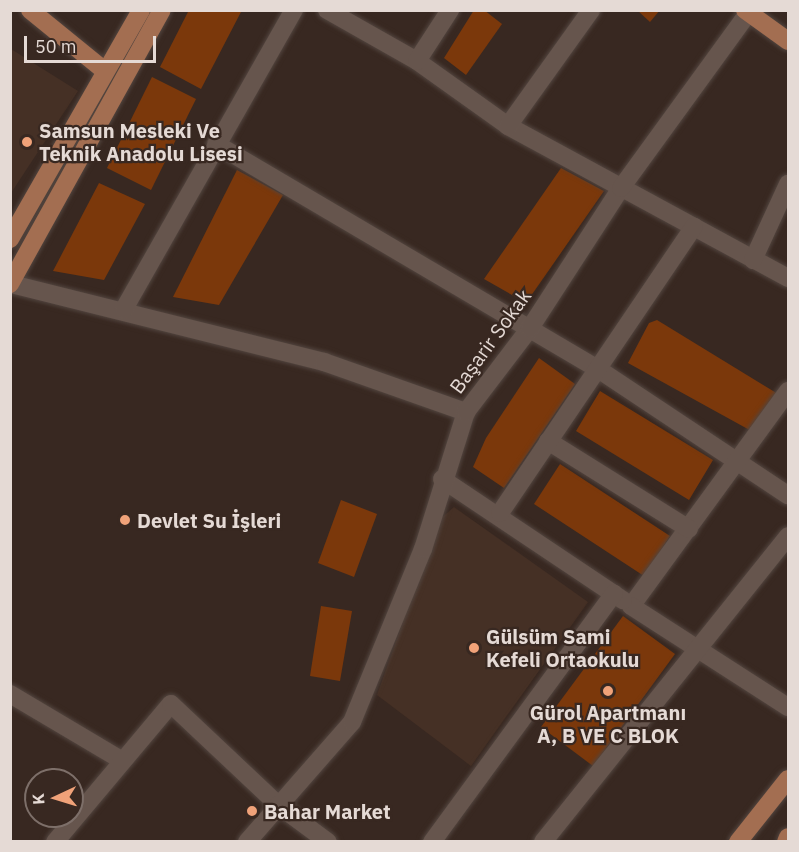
<!DOCTYPE html>
<html>
<head>
<meta charset="utf-8">
<style>
  body { margin:0 }
  #map { position:relative; width:799px; height:852px; overflow:hidden; background:#382821; font-family:"IBM Plex Sans",sans-serif }
  div>[style] { position:absolute }
  .built>* { inset:0; background:#453025 }
  .building>* { inset:0; background:#7b380b }
  .roads { filter:drop-shadow(0 0 2px #52453f) drop-shadow(0 0 2px #52453f) }
  .minor>* { height:18px; margin:-9px; padding:0 9px; transform-origin:9px; border-radius:9px; background:#66554d }
  .major>* { height:18px; margin:-9px; padding:0 9px; transform-origin:9px; border-radius:9px; background:#a36e51 }
  .dots>* { width:16px; height:16px; translate:-50% -50%; box-sizing:border-box; border:3px solid #382821; border-radius:50% }
  span { translate:-50% -50%; white-space:nowrap; text-align:center; line-height:1.15; -webkit-text-stroke:4.5px #382821; paint-order:stroke }
  .poi-label { font-size:20px; color:#e5dad5; font-weight:700 }
  .left { translate:0 -50%; text-align:left }
  .street-label { font-size:20px; color:#e5dad5 }
  .frame { position:absolute; inset:0; border:12px solid #e5dad5; pointer-events:none }
  .north { position:absolute; left:24px; top:768px; width:60px; height:60px; box-sizing:border-box; background:#382821; border:2px solid #7d6f69; border-radius:50%; rotate:266deg; font-size:16px; font-weight:700; line-height:24px; text-align:center; color:#e5dad5 }
  .north::after { content:''; display:block; margin:auto; width:21px; height:27px; background:#f0a279; clip-path:polygon(50% 0,100% 100%,50% 72%,0 100%) }
  .scale { position:absolute; left:24px; top:36px; width:132px; height:27px; box-sizing:border-box; border:3px solid #e5dad5; border-top:0; padding-left:8px; font-size:18px; line-height:21px; white-space:nowrap; color:#e5dad5; -webkit-text-stroke:4px #382821; paint-order:stroke }
</style>
</head>
<body>
<div id="map">
  <div class="built">
    <i style="clip-path:polygon(11px 49px,78px 91px,11px 193px)"></i>
    <i style="clip-path:polygon(454px 507px,588px 602px,471px 766px,377px 695px,439px 520px)"></i>
  </div>
  <div class="building">
    <i style="clip-path:polygon(189px 10px,242px 10px,201px 89px,160px 67px)"></i>
    <i style="clip-path:polygon(474px 10px,484px 10px,502px 24px,466px 75px,444px 58px)"></i>
    <i style="clip-path:polygon(637px 10px,660px 10px,650px 22px)"></i>
    <i style="clip-path:polygon(152px 77px,196px 99px,151px 190px,107px 168px)"></i>
    <i style="clip-path:polygon(561px 168px,604px 191px,526px 303px,484px 279px)"></i>
    <i style="clip-path:polygon(237px 170px,283px 195px,219px 305px,173px 297px)"></i>
    <i style="clip-path:polygon(99px 183px,145px 204px,104px 280px,53px 271px)"></i>
    <i style="clip-path:polygon(657px 320px,778px 394px,755px 433px,628px 363px,649px 323px)"></i>
    <i style="clip-path:polygon(539px 358px,575px 384px,504px 488px,473px 467px,486px 438px)"></i>
    <i style="clip-path:polygon(600px 391px,713px 460px,689px 500px,576px 431px)"></i>
    <i style="clip-path:polygon(560px 464px,670px 536px,644px 576px,534px 504px)"></i>
    <i style="clip-path:polygon(341px 500px,377px 514px,354px 577px,318px 563px)"></i>
    <i style="clip-path:polygon(321px 606px,352px 611px,340px 681px,310px 676px)"></i>
    <i style="clip-path:polygon(623px 616px,675px 654px,593px 766px,541px 727px)"></i>
  </div>
  <div class="roads">
    <div class="minor">
      <i style="left:327px;top:10px;width:103px;rotate:29.5deg"></i>
      <i style="left:417px;top:61px;width:112px;rotate:35.5deg"></i>
      <i style="left:508px;top:126px;width:319px;rotate:28.5deg"></i>
      <i style="left:417px;top:61px;width:61px;rotate:-57.1deg"></i>
      <i style="left:508px;top:126px;width:143px;rotate:-54.4deg"></i>
      <i style="left:216px;top:144px;width:443px;rotate:30.5deg"></i>
      <i style="left:598px;top:369px;width:228px;rotate:33.6deg"></i>
      <i style="left:753px;top:260px;width:84px;rotate:-65.3deg"></i>
      <i style="left:11px;top:284px;width:323px;rotate:14deg"></i>
      <i style="left:324px;top:362px;width:151px;rotate:19.4deg"></i>
      <i style="left:124px;top:309px;width:344px;rotate:-60.4deg"></i>
      <i style="left:788px;top:391px;width:266px;rotate:126.1deg"></i>
      <i style="left:631px;top:606px;width:187px;rotate:32.8deg"></i>
      <i style="left:548px;top:441px;width:166px;rotate:32deg"></i>
      <i style="left:442px;top:479px;width:218px;rotate:33.8deg"></i>
      <i style="left:500px;top:513px;width:346px;rotate:-55.9deg"></i>
      <i style="left:10px;top:694px;width:131px;rotate:30.7deg"></i>
      <i style="left:55px;top:842px;width:180px;rotate:-50deg"></i>
      <i style="left:171px;top:704px;width:147px;rotate:43.3deg"></i>
      <i style="left:278px;top:805px;width:62px;rotate:36.5deg"></i>
      <i style="left:247px;top:842px;width:159px;rotate:-48.8deg"></i>
      <i style="left:352px;top:722px;width:187px;rotate:-67.7deg"></i>
      <i style="left:423px;top:549px;width:144px;rotate:-72.6deg"></i>
      <i style="left:466px;top:412px;width:106px;rotate:-52.7deg"></i>
      <i style="left:530px;top:328px;width:167px;rotate:-57deg"></i>
      <i style="left:621px;top:188px;width:216px;rotate:-54deg"></i>
      <i style="left:432px;top:842px;width:308px;rotate:-53.8deg"></i>
      <i style="left:543px;top:842px;width:392px;rotate:-51.3deg"></i>
    </div>
    <div class="major">
      <i style="left:30px;top:10px;width:97px;rotate:39.1deg"></i>
      <i style="left:745px;top:10px;width:53px;rotate:35.8deg"></i>
      <i style="left:10px;top:239px;width:264px;rotate:-60.2deg"></i>
      <i style="left:10px;top:284px;width:313px;rotate:-61deg"></i>
      <i style="left:738px;top:842px;width:80px;rotate:-51.6deg"></i>
      <i style="left:786px;top:842px;width:5px;rotate:-68deg"></i>
    </div>
  </div>
  <div class="dots">
    <i style="left:27px;top:142px;background:#f0a279"></i>
    <i style="left:125px;top:520px;background:#f0a279"></i>
    <i style="left:474px;top:648px;background:#f0a279"></i>
    <i style="left:608px;top:691px;background:#f0a279"></i>
    <i style="left:252px;top:811px;background:#f0a279"></i>
  </div>
  <div class="poi-label">
    <span class="left" style="left:39px;top:142px">Samsun Mesleki Ve<br>Teknik Anadolu Lisesi</span>
    <span class="left" style="left:137px;top:520px">Devlet Su İşleri</span>
    <span class="left" style="left:486px;top:648px">Gülsüm Sami<br>Kefeli Ortaokulu</span>
    <span style="left:608px;top:724px">Gürol Apartmanı<br>A, B VE C BLOK</span>
    <span class="left" style="left:264px;top:811px">Bahar Market</span>
  </div>
  <div class="street-label">
    <span style="left:490px;top:341px;rotate:-54deg">Başarir Sokak</span>
  </div>
  <div class="frame"></div>
  <div class="north">K</div>
  <div class="scale">50 m</div>
</div>
</body>
</html>
